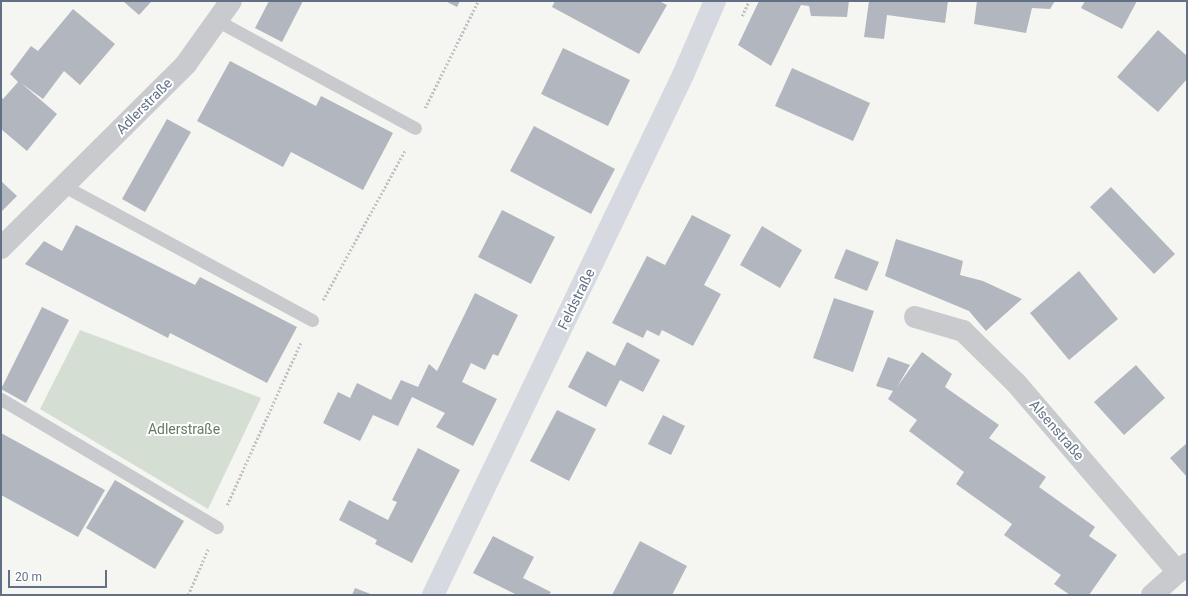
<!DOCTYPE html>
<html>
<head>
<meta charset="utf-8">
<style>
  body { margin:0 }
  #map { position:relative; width:1188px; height:596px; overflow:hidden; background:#f5f6f1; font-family:Roboto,sans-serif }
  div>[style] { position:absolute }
  .green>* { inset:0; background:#d5ded2 }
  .building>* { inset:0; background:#b2b7bf }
  .path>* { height:2.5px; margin-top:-1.25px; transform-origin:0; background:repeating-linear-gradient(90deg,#c0c2c4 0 2px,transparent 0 4px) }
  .lane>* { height:13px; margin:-6.5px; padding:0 6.5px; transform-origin:6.5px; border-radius:6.5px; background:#c8cace }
  .street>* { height:22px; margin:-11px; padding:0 11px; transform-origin:11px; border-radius:11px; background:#c8cace }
  .secondary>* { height:22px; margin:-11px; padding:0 11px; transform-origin:11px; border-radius:11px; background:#d6d9df }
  span { translate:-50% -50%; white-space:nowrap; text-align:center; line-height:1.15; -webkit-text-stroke:4px #fff; paint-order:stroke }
  .street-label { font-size:14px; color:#627086 }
  .park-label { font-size:14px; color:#637c61 }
  .frame { position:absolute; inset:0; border:2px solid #627086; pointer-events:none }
  .scale { position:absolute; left:8px; top:570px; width:99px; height:18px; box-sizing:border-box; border:2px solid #627086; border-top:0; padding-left:5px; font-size:12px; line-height:14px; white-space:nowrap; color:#627086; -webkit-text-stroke:3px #fff; paint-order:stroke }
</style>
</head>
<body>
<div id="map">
  <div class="green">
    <i style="clip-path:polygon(80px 330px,261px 398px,208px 509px,40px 409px)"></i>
  </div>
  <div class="building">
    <i style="clip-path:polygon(123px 1px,152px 1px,139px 15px)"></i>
    <i style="clip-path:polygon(269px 1px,303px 1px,282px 42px,255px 28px)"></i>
    <i style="clip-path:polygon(445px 1px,460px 1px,457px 7px)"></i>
    <i style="clip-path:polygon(555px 1px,659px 1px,667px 5px,639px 54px,552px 7px)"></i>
    <i style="clip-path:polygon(759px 1px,849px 1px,847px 17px,811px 16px,809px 6px,801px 5px,771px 66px,738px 45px)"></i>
    <i style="clip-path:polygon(869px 1px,948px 1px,945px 23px,887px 15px,884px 39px,864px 37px)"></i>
    <i style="clip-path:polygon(977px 1px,1055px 1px,1050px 9px,1032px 8px,1026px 33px,974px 24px)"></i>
    <i style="clip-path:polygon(1085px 1px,1137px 1px,1122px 29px,1081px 8px)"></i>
    <i style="clip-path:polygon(73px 9px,115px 44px,80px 85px,64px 71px,43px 99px,21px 83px,57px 114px,27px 151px,1px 129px,1px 97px,3px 99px,18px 82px,10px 74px,31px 46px,38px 51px)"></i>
    <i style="clip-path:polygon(1158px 30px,1187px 56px,1187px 79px,1158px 112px,1117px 77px)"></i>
    <i style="clip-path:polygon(563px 48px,630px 80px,608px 126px,541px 94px)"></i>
    <i style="clip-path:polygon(230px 61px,316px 106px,321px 96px,393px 133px,363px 190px,291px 152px,283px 167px,197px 121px)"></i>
    <i style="clip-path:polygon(792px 68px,870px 103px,853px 141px,775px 106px)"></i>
    <i style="clip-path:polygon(167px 119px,191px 132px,145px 212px,122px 199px)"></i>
    <i style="clip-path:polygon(534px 126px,615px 169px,591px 214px,510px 171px)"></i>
    <i style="clip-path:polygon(1px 181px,17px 196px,1px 212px)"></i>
    <i style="clip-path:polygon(1111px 187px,1175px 254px,1154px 274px,1090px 207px)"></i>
    <i style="clip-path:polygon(502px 210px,555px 237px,531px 284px,478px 257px)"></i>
    <i style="clip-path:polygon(692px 215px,731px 235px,704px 285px,721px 294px,693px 346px,662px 330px,659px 336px,647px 330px,643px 338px,612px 323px,647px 256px,665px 265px)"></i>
    <i style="clip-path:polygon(76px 225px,195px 285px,200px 277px,297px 327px,267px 383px,170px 333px,168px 338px,25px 264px,44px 241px,62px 251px)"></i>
    <i style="clip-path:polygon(762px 226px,802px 250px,780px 288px,740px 265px)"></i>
    <i style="clip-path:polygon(896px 239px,963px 261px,960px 275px,983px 281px,1022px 299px,986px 331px,969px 311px,885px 276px)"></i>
    <i style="clip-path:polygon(846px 249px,879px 262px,867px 291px,834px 278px)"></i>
    <i style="clip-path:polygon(1079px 271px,1118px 319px,1069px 360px,1030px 313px)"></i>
    <i style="clip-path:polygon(475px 293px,518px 315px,498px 356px,493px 354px,485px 370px,471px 363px,462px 382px,497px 399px,473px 446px,436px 427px,445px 413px,412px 397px,398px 426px,373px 415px,360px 441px,323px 423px,338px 392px,350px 398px,357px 383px,391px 400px,401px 380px,418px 387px,429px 364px,437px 371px)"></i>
    <i style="clip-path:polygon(834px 298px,874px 311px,853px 372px,813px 358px)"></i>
    <i style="clip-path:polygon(42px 307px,69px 320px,26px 403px,1px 389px)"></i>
    <i style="clip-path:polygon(627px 342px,660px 360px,643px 392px,620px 380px,606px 407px,568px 387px,587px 351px,615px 366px)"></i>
    <i style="clip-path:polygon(922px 352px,952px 374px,945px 387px,999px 425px,989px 438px,1046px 477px,1039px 487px,1095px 527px,1089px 536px,1117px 555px,1089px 595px,1070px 595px,1054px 584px,1061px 575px,1004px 535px,1012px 524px,956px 484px,964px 472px,909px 431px,917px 420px,888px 399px,893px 391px,876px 386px,888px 357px,910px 365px,897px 387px)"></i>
    <i style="clip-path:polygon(1136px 365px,1165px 398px,1124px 435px,1094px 402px)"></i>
    <i style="clip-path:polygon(557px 410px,596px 429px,569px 481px,530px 461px)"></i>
    <i style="clip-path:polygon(663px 415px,685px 426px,671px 455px,648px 444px)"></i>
    <i style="clip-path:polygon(1px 433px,105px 490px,78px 537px,1px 495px)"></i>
    <i style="clip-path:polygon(1187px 443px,1187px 477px,1170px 458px)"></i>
    <i style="clip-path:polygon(418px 448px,460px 470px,412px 563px,375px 544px,377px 540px,339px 520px,349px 500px,388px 520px,397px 502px,392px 500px)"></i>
    <i style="clip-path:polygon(115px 480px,184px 521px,155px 569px,86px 528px)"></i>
    <i style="clip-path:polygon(493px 536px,534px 557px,523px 578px,551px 592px,549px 595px,517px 595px,473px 573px)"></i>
    <i style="clip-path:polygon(640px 541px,687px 566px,672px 595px,612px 595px)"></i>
    <i style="clip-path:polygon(355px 588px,373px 595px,352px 595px)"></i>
  </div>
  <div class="path">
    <i style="left:742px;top:16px;width:17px;rotate:-65deg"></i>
    <i style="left:425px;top:108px;width:119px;rotate:-63.6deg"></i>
    <i style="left:323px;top:300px;width:171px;rotate:-61.3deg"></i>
    <i style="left:227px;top:505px;width:179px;rotate:-65.6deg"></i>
    <i style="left:188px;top:595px;width:50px;rotate:-66.5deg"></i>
  </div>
  <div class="lane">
    <i style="left:218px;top:21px;width:224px;rotate:28.5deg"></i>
    <i style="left:64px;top:186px;width:282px;rotate:28.4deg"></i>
    <i style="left:1px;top:399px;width:251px;rotate:30.7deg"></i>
  </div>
  <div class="street">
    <i style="left:1px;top:248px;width:261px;rotate:-44.8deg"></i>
    <i style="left:186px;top:64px;width:77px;rotate:-54.5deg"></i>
    <i style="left:915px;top:317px;width:50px;rotate:16.3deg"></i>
    <i style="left:963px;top:331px;width:74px;rotate:44.5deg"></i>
    <i style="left:1016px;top:383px;width:249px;rotate:49.4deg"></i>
    <i style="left:1152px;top:595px;width:47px;rotate:-41.5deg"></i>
  </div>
  <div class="secondary">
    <i style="left:433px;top:595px;width:577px;rotate:-64.32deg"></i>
    <i style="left:683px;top:75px;width:81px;rotate:-66.6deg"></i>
  </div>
  <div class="street-label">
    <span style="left:144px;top:106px;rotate:-45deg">Adlerstraße</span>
    <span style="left:576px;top:299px;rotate:-64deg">Feldstraße</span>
    <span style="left:1057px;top:430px;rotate:49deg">Alsenstraße</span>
  </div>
  <div class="park-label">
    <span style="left:184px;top:429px">Adlerstraße</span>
  </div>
  <div class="frame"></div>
  <div class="scale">20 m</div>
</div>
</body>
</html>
